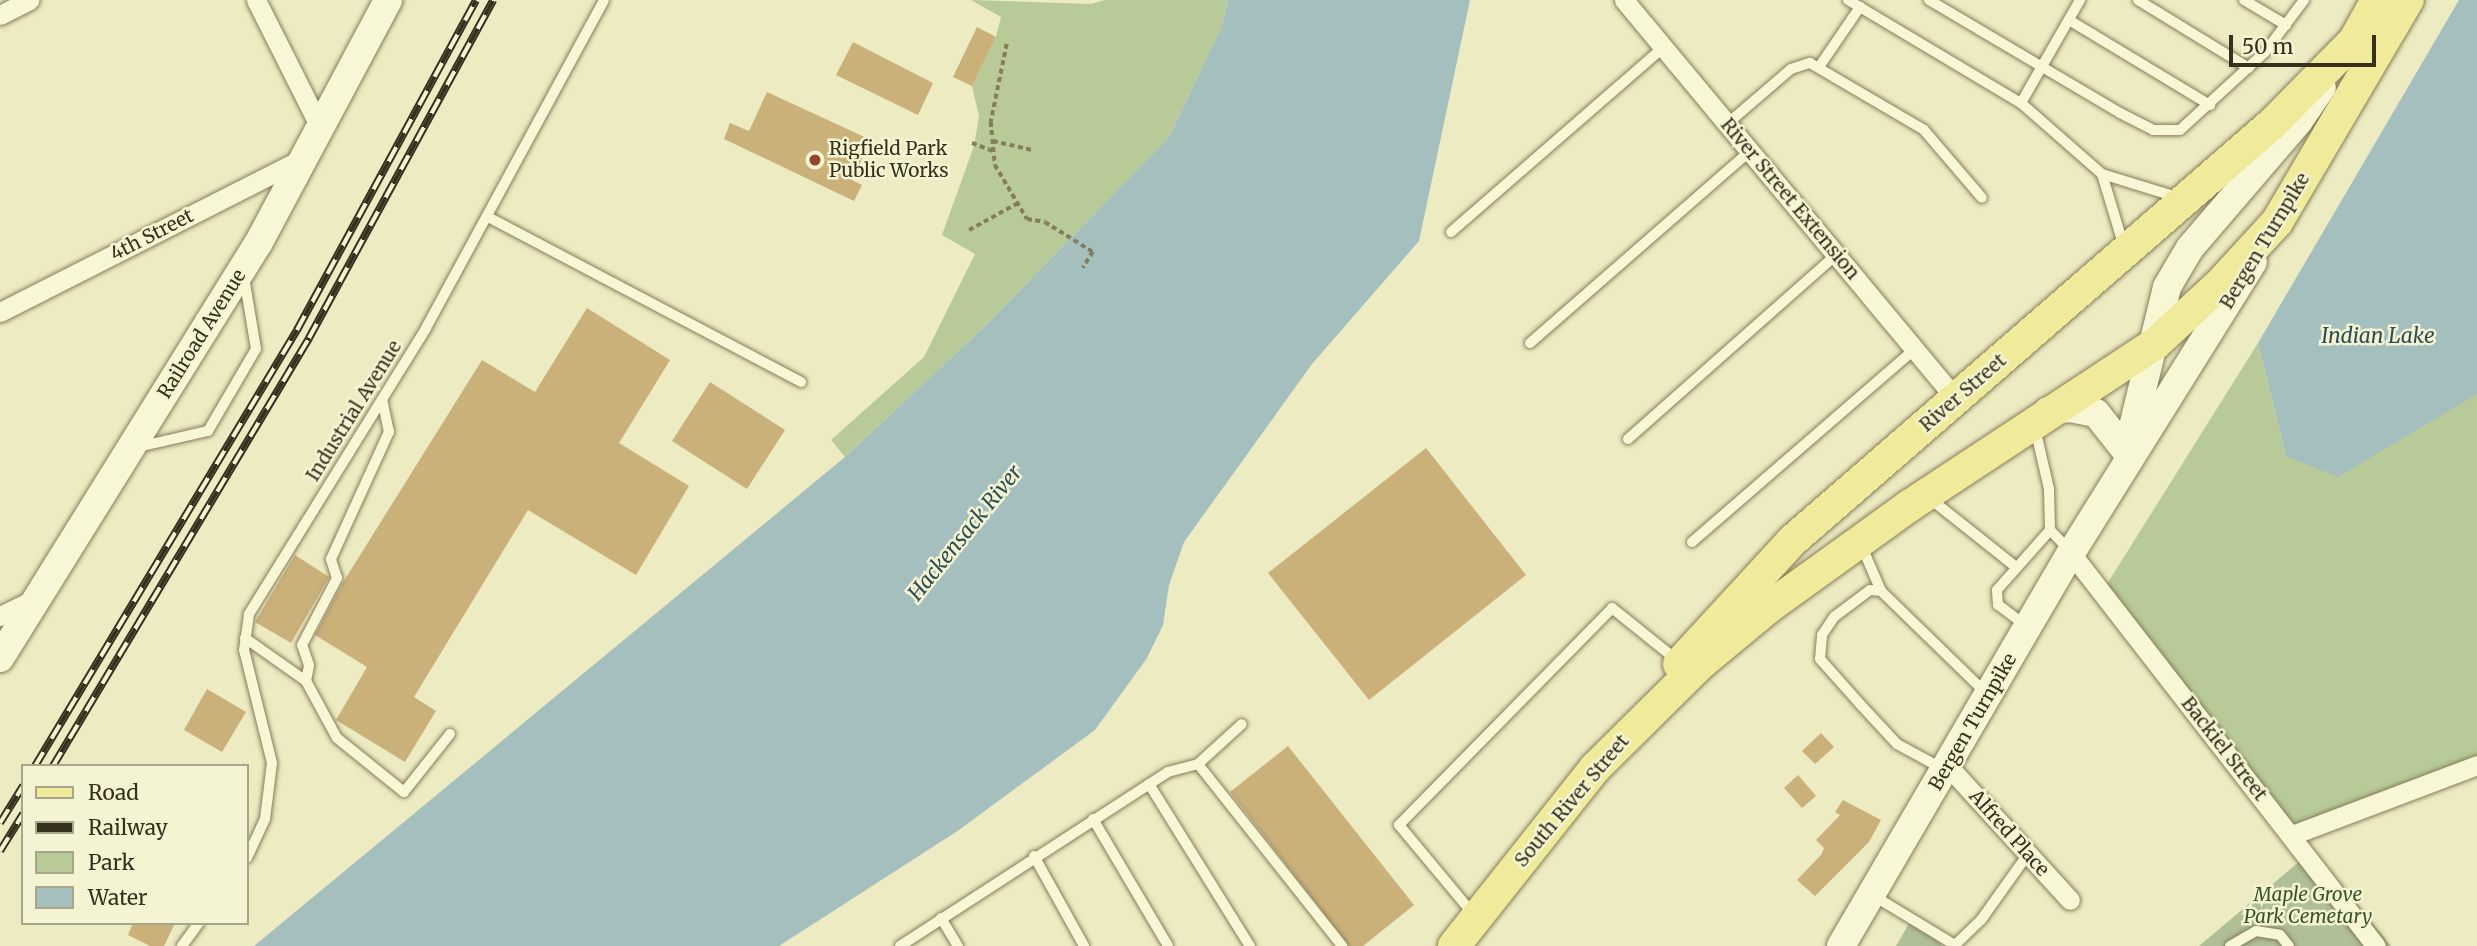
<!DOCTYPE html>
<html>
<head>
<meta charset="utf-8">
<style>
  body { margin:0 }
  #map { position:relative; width:2477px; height:946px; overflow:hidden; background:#edebc2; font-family:Merriweather,serif }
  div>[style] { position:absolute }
  .green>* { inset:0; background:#b7ca97 }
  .cemetery>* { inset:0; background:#afbf96 }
  .water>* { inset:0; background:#a5bfbf }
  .building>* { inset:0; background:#cab079 }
  .path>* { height:3.5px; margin-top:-1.75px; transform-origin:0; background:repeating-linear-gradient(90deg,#867d5a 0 5px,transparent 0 8.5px) }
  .roads { filter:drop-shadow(0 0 2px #867d5a) drop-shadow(0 0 2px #867d5a) }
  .service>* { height:10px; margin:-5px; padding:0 5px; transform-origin:5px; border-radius:5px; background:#f8f7d5 }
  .minor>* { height:19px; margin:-9.5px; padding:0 9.5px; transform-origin:9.5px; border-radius:9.5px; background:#f8f7d5 }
  .secondary>* { height:28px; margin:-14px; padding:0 14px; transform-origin:14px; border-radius:14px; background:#f8f7d5 }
  .primary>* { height:32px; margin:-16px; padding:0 16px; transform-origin:16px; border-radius:16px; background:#efeb9b }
  .rail>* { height:8px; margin-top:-4px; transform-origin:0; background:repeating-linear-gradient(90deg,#f4f4d2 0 16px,#36301e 0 32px); box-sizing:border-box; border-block:2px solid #36301e }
  .dots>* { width:19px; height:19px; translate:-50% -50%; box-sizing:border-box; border:4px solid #f4f4d2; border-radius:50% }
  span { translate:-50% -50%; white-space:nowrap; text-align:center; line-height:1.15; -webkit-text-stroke:5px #f4f4d2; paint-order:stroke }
  .poi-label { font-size:19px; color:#36301e }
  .left { translate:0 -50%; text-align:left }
  .street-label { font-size:19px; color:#36301e }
  .park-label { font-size:19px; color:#3b5225; font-style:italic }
  .water-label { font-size:21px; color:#2d4e56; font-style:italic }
  .legend { position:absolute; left:21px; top:764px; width:228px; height:161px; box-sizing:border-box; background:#f4f4d2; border:2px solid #a8a68a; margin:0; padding:9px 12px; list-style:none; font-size:21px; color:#36301e }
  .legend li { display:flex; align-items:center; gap:14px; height:35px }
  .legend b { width:35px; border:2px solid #a8a68a }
  .scale { position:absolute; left:2229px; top:35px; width:147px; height:32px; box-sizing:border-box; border:4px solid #36301e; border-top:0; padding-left:9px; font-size:21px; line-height:24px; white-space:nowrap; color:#36301e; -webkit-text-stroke:5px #f4f4d2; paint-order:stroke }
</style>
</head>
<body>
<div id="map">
  <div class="green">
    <i style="clip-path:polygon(971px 0,1091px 4px,1105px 0,1228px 0,1221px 28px,1169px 137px,984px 327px,845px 457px,831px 440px,924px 357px,975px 254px,942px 235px,974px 146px,979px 116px,972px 86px,996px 37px,1001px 17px)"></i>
    <i style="clip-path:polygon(2258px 343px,2286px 456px,2477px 394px,2477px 764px,2300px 833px,2107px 584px)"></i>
  </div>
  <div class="cemetery">
    <i style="clip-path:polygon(2313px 850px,2391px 946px,2199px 946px)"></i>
    <i style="clip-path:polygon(1914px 915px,1942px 946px,1896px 946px)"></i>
  </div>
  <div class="water">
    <i style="clip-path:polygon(1228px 0,1470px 0,1419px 241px,1312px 364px,1184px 542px,1169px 585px,1163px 625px,1147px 658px,1095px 730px,959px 830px,779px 946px,254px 946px,845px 457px,984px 327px,1169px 137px,1221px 28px)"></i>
    <i style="clip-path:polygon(2459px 0,2477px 0,2477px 394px,2338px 477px,2286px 456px,2258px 343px)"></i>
  </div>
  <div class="building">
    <i style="clip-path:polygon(977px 27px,996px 37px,972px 86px,953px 77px)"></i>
    <i style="clip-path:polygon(853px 42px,933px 83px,918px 115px,836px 75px)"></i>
    <i style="clip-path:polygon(767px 92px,871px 140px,852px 180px,862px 185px,854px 201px,724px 139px,730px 123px,749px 131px)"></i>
    <i style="clip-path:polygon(587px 308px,670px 360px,619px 443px,689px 486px,636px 575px,528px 510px,414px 697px,436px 711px,405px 762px,336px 720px,367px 667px,315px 635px,342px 584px,482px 360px,535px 392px)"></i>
    <i style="clip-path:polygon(710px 382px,785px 430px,747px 489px,672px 441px)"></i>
    <i style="clip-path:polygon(1426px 448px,1526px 575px,1369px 700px,1268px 573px)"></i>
    <i style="clip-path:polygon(295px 555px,329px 577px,291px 643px,255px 622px)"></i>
    <i style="clip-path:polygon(207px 689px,246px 712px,222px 752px,184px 730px)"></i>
    <i style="clip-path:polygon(1821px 733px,1834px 747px,1815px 764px,1802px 751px)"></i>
    <i style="clip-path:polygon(1288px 746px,1414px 905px,1363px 946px,1349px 946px,1230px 792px)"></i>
    <i style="clip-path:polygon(1798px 775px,1816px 796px,1802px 808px,1784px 788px)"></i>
    <i style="clip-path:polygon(1843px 800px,1881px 820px,1869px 842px,1815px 896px,1797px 880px,1821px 855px,1824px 848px,1816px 840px,1840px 815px,1835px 812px)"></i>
    <i style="clip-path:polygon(133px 923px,175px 923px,164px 946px,150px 946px,128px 935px)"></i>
  </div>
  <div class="path">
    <i style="left:1007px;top:44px;width:80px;rotate:101.6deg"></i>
    <i style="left:991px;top:122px;width:43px;rotate:84.7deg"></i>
    <i style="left:995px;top:165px;width:63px;rotate:59.3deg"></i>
    <i style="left:1027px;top:219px;width:18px;rotate:9deg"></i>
    <i style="left:1045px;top:222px;width:57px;rotate:32deg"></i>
    <i style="left:1093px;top:252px;width:19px;rotate:122deg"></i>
    <i style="left:993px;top:141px;width:40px;rotate:13deg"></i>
    <i style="left:972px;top:143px;width:22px;rotate:21deg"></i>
    <i style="left:969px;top:230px;width:56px;rotate:-28.9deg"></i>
  </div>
  <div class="roads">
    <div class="service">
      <i style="left:1848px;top:0;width:201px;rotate:30.8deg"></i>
      <i style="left:2021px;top:103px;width:108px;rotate:41.2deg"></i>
      <i style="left:2102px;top:174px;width:82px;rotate:17.1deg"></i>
      <i style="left:1929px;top:0;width:222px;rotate:30.6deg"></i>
      <i style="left:2120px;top:113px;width:37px;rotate:27deg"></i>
      <i style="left:2153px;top:130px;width:27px"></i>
      <i style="left:2180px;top:130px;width:115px;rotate:-42.5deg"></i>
      <i style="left:2265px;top:52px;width:65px;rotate:-53.1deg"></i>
      <i style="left:2138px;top:0;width:130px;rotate:31.5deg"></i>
      <i style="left:2244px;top:0;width:49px;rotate:30.8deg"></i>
      <i style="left:2069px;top:20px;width:165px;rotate:31.1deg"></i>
      <i style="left:1819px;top:67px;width:73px;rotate:-55.7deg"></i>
      <i style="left:2021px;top:103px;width:119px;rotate:-60.2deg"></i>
      <i style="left:1727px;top:124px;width:84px;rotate:-40.7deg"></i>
      <i style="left:1791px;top:69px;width:20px;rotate:-18deg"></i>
      <i style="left:1810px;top:63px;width:132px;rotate:30.4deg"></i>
      <i style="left:1924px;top:130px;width:89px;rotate:49.5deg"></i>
      <i style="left:2102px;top:174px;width:76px;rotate:73.2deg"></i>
      <i style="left:488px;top:217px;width:354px;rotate:27.8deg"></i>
      <i style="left:1451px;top:232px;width:281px;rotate:-41deg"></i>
      <i style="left:1530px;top:343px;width:292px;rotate:-41.1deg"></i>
      <i style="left:2035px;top:428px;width:63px;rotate:77.1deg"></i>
      <i style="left:2049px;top:489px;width:41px;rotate:88.6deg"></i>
      <i style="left:1628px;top:439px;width:278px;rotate:-41.5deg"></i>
      <i style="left:138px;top:447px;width:72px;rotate:-12.9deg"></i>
      <i style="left:208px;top:431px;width:95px;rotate:-59.7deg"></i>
      <i style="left:256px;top:349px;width:73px;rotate:-99.5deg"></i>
      <i style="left:1928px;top:497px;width:112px;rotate:38.5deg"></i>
      <i style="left:1692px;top:542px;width:295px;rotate:-40.9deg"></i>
      <i style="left:1862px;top:547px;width:48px;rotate:66.6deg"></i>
      <i style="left:2025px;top:625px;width:34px;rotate:-143deg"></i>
      <i style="left:1998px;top:605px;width:15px;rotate:-94deg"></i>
      <i style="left:1997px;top:590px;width:80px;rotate:-48.5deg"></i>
      <i style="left:2050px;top:530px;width:28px;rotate:46deg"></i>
      <i style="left:245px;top:638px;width:75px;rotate:35.2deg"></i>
      <i style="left:306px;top:681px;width:65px;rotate:61.5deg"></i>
      <i style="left:337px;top:738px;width:86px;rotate:38.9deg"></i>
      <i style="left:404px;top:792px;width:74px;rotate:-51.6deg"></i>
      <i style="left:306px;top:681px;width:16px;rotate:-79deg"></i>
      <i style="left:309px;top:665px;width:21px;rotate:-109deg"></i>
      <i style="left:302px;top:645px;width:76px;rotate:-62.4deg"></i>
      <i style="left:337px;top:578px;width:20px;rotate:-108deg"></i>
      <i style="left:331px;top:559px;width:140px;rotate:-65.5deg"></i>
      <i style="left:389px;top:432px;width:33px;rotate:-102deg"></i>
      <i style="left:1198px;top:764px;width:59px;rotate:-42.3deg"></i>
      <i style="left:1943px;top:769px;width:52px;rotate:-151.5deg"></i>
      <i style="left:1897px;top:744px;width:54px;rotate:-132.8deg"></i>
      <i style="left:1860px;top:704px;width:60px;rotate:-131.6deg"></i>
      <i style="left:1820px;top:659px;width:24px;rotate:-85deg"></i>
      <i style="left:1822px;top:635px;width:22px;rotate:-56deg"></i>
      <i style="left:1834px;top:617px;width:45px;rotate:-36.9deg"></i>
      <i style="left:1870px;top:590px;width:11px;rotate:5deg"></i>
      <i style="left:1881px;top:591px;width:146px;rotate:44.2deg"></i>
      <i style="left:1149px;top:784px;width:191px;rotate:58.1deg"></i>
      <i style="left:1093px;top:819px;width:147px;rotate:59.4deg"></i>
      <i style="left:1034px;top:856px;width:103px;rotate:60.9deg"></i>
      <i style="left:247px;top:858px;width:43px;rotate:-65.2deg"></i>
      <i style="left:265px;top:819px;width:56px;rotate:-82.9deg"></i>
      <i style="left:272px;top:763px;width:116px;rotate:-103.9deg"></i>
      <i style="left:244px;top:650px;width:36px;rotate:-82deg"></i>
      <i style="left:249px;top:614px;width:336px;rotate:-58.2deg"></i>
      <i style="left:426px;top:328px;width:373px;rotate:-61.5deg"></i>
      <i style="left:1874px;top:896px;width:95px;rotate:31.2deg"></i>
      <i style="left:1955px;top:945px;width:36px;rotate:-44deg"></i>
      <i style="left:1981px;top:920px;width:81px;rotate:-54.5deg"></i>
      <i style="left:1474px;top:915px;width:117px;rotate:-129.8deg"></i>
      <i style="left:1399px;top:825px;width:304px;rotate:-45.5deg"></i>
      <i style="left:1612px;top:608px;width:85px;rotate:38.8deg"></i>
      <i style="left:941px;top:918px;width:33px;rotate:59deg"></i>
      <i style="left:182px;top:946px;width:29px;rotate:-54deg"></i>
      <i style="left:900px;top:946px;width:320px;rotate:-33deg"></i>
      <i style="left:1168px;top:772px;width:31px;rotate:-15deg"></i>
      <i style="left:1198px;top:764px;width:232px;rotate:51.6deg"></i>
      <i style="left:2230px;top:946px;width:30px;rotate:-30deg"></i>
      <i style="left:2256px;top:931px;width:24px;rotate:9deg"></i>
      <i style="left:2280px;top:935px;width:14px;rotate:51deg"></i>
    </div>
    <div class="minor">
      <i style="left:256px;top:0;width:142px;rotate:63.3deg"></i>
      <i style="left:1624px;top:0;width:519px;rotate:50.24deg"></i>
      <i style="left:0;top:15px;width:33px;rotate:-27deg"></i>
      <i style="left:0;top:312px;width:340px;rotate:-26.9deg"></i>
      <i style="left:2071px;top:553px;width:497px;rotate:52.2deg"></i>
      <i style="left:0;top:616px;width:41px;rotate:-25.9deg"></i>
      <i style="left:1948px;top:766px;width:181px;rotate:47.7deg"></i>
      <i style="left:2292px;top:835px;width:198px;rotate:-20.7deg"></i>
    </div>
    <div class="secondary">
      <i style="left:2048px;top:411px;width:22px;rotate:-8deg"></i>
      <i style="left:2070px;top:408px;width:26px;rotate:11deg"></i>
      <i style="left:2096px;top:413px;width:48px;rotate:51.7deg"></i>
      <i style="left:2130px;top:439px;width:156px;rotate:-76.3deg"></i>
      <i style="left:2167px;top:287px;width:45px;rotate:-59.5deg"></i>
      <i style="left:2190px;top:248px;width:166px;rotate:-49.4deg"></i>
      <i style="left:2298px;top:122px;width:42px;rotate:-55.6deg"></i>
      <i style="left:0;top:658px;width:490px;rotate:-58.1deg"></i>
      <i style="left:259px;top:242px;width:274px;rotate:-61.9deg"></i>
      <i style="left:1841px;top:946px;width:455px;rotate:-59.7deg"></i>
      <i style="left:2071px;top:553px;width:343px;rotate:-58deg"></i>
    </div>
    <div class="primary">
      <i style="left:1679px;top:664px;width:167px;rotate:-47.4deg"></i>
      <i style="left:1792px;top:541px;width:637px;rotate:-40.99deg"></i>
      <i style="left:2273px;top:123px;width:115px;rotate:-45.4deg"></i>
      <i style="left:2354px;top:41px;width:47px;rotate:-60.7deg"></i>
      <i style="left:1454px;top:946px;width:227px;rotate:-51.6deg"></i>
      <i style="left:1595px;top:768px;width:146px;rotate:-44.7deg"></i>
      <i style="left:1699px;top:665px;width:91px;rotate:-39.6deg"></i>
      <i style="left:1769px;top:607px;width:173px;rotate:-35.8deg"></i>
      <i style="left:1909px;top:506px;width:295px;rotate:-33.4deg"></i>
      <i style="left:2155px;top:344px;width:88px;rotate:-42.7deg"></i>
      <i style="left:2220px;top:284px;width:84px;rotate:-47.4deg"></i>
      <i style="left:2277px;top:222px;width:258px;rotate:-59.5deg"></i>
    </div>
  </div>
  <div class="rail">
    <i style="left:35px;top:766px;width:509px;rotate:-59deg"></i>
    <i style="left:297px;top:330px;width:375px;rotate:-61.5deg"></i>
    <i style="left:53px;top:766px;width:499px;rotate:-59.1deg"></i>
    <i style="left:309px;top:338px;width:385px;rotate:-61.4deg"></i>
    <i style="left:0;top:823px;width:44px;rotate:-58.1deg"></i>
    <i style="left:0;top:851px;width:44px;rotate:-58.1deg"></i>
  </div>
  <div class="dots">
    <i style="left:815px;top:160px;background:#94462b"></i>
  </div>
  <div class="poi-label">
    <span class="left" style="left:829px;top:160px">Rigfield Park<br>Public Works</span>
  </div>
  <div class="street-label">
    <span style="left:1790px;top:199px;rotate:50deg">River Street Extension</span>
    <span style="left:152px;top:235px;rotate:-27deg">4th Street</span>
    <span style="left:2265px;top:241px;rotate:-59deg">Bergen Turnpike</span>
    <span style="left:202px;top:334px;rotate:-58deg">Railroad Avenue</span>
    <span style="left:1963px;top:393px;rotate:-41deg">River Street</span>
    <span style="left:354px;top:411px;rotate:-58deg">Industrial Avenue</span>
    <span style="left:1973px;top:722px;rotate:-60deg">Bergen Turnpike</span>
    <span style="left:2224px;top:749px;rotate:52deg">Backiel Street</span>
    <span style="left:1572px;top:801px;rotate:-50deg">South River Street</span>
    <span style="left:2009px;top:833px;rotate:48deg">Alfred Place</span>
  </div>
  <div class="park-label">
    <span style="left:2308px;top:906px">Maple Grove<br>Park Cemetary</span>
  </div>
  <div class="water-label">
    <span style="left:2378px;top:336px">Indian Lake</span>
    <span style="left:965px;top:533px;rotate:-51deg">Hackensack River</span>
  </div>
  <ul class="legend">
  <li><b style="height:9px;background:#efeb9b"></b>Road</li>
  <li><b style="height:9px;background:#36301e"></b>Railway</li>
  <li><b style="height:19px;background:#b7ca97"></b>Park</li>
  <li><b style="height:19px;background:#a5bfbf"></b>Water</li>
  </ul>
  <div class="scale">50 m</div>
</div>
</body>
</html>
